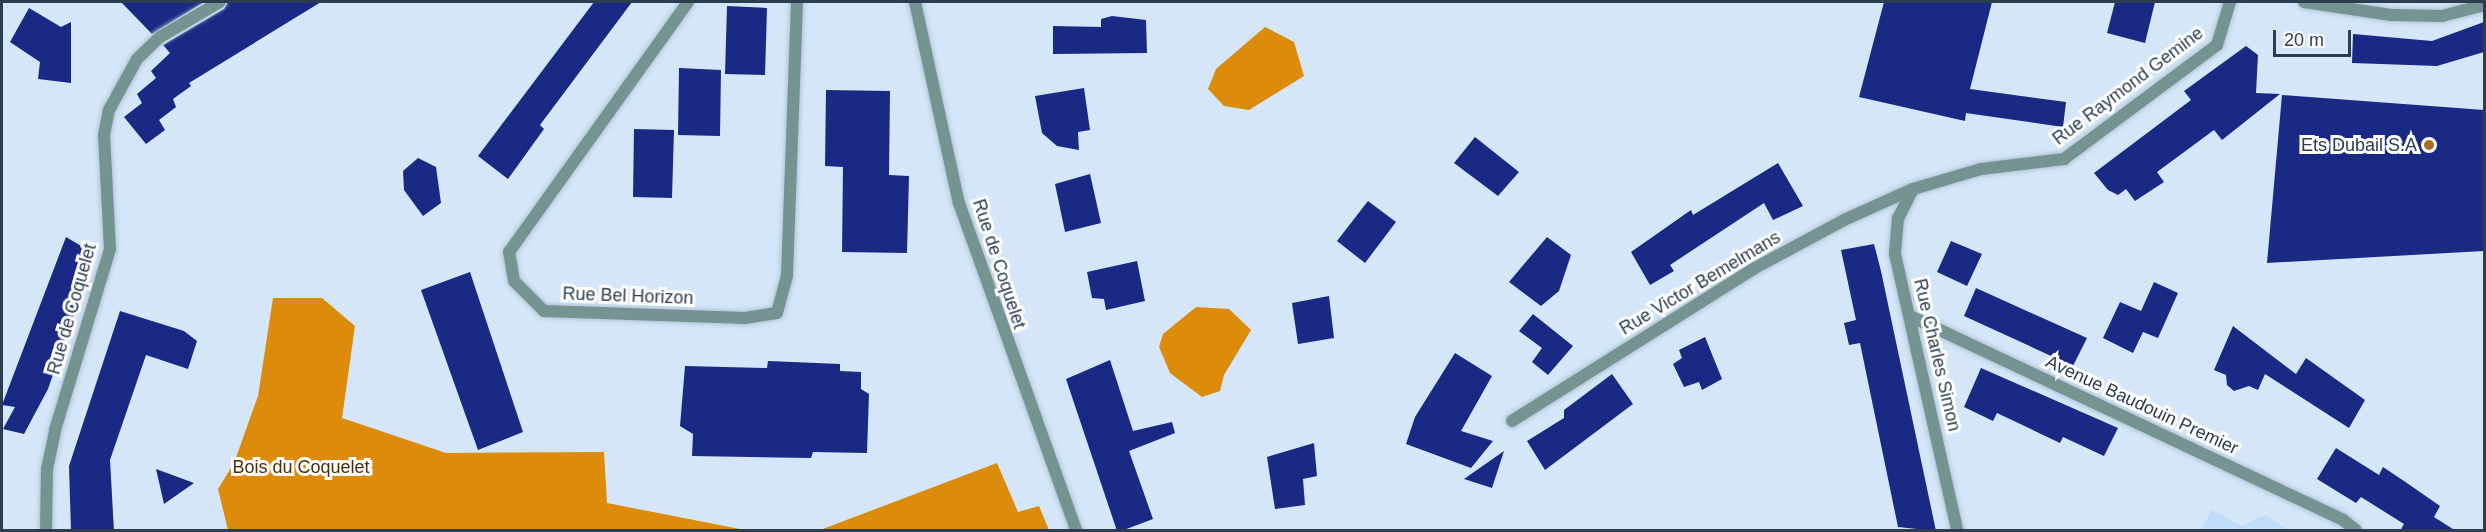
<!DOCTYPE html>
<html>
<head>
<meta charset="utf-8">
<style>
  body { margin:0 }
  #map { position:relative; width:2486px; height:532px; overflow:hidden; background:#d4e6f8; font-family:Helvetica,sans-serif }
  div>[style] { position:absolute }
  .built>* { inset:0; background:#bfddfb }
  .forest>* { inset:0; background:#dc8b0a }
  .building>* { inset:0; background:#192984 }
  .roads { filter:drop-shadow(0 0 2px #b2c4d6) drop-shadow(0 0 2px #b2c4d6) }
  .minor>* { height:12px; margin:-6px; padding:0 6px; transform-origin:6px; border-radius:6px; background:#759491 }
  .dots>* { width:16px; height:16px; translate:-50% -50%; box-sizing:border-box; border:3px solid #fff; border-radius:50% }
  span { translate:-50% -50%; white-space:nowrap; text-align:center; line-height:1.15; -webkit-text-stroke:6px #fff; paint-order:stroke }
  .street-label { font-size:18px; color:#2b3d4f }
  .poi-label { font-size:18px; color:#2b3d4f }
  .right { translate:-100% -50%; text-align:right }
  .park-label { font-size:18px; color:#4e2e00 }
  .frame { position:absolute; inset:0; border:3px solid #2b3d4f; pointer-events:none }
  .scale { position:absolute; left:2273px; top:30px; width:78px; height:27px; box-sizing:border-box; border:3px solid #2b3d4f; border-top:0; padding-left:8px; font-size:18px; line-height:21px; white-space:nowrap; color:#2b3d4f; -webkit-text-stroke:4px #fff; paint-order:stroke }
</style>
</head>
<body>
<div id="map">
  <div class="built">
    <i style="clip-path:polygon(2212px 510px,2242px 526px,2265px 515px,2288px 530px,2201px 530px)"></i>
  </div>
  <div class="forest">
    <i style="clip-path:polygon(1265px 27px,1294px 42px,1304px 76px,1249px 110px,1224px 106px,1208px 89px,1216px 69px)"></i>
    <i style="clip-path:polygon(273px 298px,322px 298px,355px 326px,342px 418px,446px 453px,604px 452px,607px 503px,745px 530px,228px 530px,218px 489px,234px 463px,258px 396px)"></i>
    <i style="clip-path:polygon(1196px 307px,1229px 309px,1251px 330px,1224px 375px,1220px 391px,1202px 397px,1170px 373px,1159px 347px,1163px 334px)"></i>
    <i style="clip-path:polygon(997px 463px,1018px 512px,1039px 506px,1049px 530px,820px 530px)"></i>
  </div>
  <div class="building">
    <i style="clip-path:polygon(121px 2px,204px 2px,152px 34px)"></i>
    <i style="clip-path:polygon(228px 2px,321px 2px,189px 83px,191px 86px,173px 99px,176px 107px,159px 120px,165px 130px,146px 144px,124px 117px,142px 103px,137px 94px,156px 78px,151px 71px,170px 53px,163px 45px,224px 9px)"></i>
    <i style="clip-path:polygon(594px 2px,632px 2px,540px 125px,544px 129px,508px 179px,478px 156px)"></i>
    <i style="clip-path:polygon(1884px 2px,1992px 2px,1970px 89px,2066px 102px,2063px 127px,1966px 113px,1965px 121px,1859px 97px)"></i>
    <i style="clip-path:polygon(2115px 2px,2155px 2px,2145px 43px,2107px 33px)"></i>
    <i style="clip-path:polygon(727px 6px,767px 8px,765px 75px,725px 74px)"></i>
    <i style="clip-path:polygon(29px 8px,61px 27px,71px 22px,71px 83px,38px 79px,40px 62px,10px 42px)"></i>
    <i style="clip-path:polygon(1112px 16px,1146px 20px,1147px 53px,1053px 54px,1053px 26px,1101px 27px,1101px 19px)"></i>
    <i style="clip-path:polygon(2484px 22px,2484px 52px,2437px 66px,2352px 63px,2353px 34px,2432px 41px)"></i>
    <i style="clip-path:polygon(2246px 46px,2258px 55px,2256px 93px,2280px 94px,2222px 140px,2214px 130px,2157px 172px,2164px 182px,2135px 201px,2126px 189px,2118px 195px,2108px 190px,2094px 173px,2191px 100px,2184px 91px)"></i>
    <i style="clip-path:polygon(679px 68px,721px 70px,720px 136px,678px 135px)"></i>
    <i style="clip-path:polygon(1084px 88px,1090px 130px,1078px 132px,1079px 150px,1057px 146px,1042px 133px,1035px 96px)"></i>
    <i style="clip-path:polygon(826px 90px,890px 91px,889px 175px,909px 176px,907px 253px,842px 252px,843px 167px,825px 166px)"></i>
    <i style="clip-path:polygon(2282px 95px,2484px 110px,2484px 251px,2267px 263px)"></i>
    <i style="clip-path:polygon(634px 129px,674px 130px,672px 198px,633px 197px)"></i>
    <i style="clip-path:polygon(1475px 137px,1519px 172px,1498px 196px,1454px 163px)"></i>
    <i style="clip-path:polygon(418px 158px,436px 167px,441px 203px,423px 216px,404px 190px,403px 171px)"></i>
    <i style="clip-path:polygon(1778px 163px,1803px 206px,1773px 220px,1764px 203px,1670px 265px,1674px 271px,1650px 285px,1631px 252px,1691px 210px,1693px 215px)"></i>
    <i style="clip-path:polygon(1090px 174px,1101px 223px,1065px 232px,1055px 184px)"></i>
    <i style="clip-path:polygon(1368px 201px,1396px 222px,1365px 263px,1337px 241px)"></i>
    <i style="clip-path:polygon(66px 237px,93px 253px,84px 285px,48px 389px,24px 434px,3px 429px,15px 407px,2px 405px)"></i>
    <i style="clip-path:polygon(1547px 237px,1571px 255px,1559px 291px,1541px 306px,1509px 282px)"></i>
    <i style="clip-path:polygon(1951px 241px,1982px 254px,1967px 286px,1937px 272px)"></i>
    <i style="clip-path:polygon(1874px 244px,1881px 271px,1936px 531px,1898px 527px,1860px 343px,1849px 345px,1844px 323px,1856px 320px,1841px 250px)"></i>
    <i style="clip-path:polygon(1137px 261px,1145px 301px,1106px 310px,1104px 299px,1092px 298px,1087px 272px)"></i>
    <i style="clip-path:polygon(470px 272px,523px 432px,478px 450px,421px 290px)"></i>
    <i style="clip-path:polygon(2154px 282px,2178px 293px,2158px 338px,2143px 332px,2133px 353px,2103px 338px,2120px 302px,2141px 311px)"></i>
    <i style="clip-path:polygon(1976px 288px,2087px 338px,2073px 366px,1964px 316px)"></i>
    <i style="clip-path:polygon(1329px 296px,1334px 338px,1298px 344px,1292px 303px)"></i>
    <i style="clip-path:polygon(120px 311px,184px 331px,197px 341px,188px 369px,146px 355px,110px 460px,114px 531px,71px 531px,69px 466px)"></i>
    <i style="clip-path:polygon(1533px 314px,1573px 346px,1548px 375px,1532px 362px,1542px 348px,1519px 331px)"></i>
    <i style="clip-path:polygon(2233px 326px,2296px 374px,2306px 358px,2365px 400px,2349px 428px,2265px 374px,2258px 390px,2249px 386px,2234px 391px,2227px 385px,2226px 375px,2214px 370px)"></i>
    <i style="clip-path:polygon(1705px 337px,1722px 379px,1702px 390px,1699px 382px,1684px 387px,1673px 364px,1682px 358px,1679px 350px)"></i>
    <i style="clip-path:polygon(1455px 353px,1492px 376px,1461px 431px,1493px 441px,1471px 468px,1406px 444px,1415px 417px)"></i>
    <i style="clip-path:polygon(1110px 360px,1133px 431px,1172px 422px,1175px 433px,1129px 451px,1153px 519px,1121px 531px,1117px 531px,1066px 379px)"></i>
    <i style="clip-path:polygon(768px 361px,840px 364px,840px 371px,861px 372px,861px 389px,869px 394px,867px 453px,813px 452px,811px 458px,692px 456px,693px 434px,680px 426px,685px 366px,767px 368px)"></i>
    <i style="clip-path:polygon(1981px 368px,2118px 428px,2104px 456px,2063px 437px,2060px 443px,1997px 413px,1993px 421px,1964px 407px)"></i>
    <i style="clip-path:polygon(1612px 374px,1633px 404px,1545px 470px,1527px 441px,1564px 418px,1564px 410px)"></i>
    <i style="clip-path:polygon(1314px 443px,1317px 476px,1303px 479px,1305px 505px,1275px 509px,1267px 457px)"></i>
    <i style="clip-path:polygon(2336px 448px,2379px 475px,2383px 467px,2404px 481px,2440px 506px,2434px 517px,2456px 531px,2400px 531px,2404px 524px,2361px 497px,2356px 503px,2317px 479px)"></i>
    <i style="clip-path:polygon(1504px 451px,1492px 488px,1464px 479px)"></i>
    <i style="clip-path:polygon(156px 469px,194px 483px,164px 504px)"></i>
  </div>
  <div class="roads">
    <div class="minor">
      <i style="left:688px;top:2px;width:307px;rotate:125.6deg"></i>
      <i style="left:509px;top:252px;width:29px;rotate:80deg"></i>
      <i style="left:514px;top:281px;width:42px;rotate:45deg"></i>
      <i style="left:544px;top:311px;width:201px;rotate:2deg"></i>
      <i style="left:745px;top:318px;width:32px;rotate:-9deg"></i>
      <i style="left:777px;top:313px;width:39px;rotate:-75deg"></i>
      <i style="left:787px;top:275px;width:273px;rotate:-87.9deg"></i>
      <i style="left:915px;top:2px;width:206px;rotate:77.7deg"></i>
      <i style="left:959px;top:203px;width:347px;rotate:70.3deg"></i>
      <i style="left:2304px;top:2px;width:88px;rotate:8.5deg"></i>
      <i style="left:2391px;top:15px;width:51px;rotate:1.1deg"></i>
      <i style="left:2442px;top:16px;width:43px;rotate:-14.7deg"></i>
      <i style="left:1913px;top:189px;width:33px;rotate:117deg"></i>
      <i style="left:1898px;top:218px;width:36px;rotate:95deg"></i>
      <i style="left:1895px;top:254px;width:283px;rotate:77.3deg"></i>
      <i style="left:1910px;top:316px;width:479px;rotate:25.2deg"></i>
      <i style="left:2343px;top:520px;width:16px;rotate:38deg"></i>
      <i style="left:1512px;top:421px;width:285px;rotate:-32.2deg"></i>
      <i style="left:1753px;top:269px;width:103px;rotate:-28.3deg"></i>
      <i style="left:1844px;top:220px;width:76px;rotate:-24.2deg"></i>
      <i style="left:1913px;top:189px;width:71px;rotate:-16.4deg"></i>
      <i style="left:1981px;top:169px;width:84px;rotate:-6.9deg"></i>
      <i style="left:2064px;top:159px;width:191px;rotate:-36.7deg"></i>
      <i style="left:2217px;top:45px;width:45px;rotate:-73.2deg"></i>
      <i style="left:46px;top:530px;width:61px;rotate:-89.1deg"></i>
      <i style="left:47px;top:469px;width:40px;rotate:-78deg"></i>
      <i style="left:55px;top:430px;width:189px;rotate:-73.1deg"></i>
      <i style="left:110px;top:249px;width:114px;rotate:-93deg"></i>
      <i style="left:104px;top:135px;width:25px;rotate:-79deg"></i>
      <i style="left:109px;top:110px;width:58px;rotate:-61.2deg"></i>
      <i style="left:137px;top:59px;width:32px;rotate:-44deg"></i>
      <i style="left:160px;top:37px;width:69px;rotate:-30.3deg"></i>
    </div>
  </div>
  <div class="dots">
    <i style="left:2429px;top:145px;background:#a46d28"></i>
  </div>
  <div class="street-label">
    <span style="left:2128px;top:86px;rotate:-37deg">Rue Raymond Gemine</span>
    <span style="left:999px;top:264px;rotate:72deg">Rue de Coquelet</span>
    <span style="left:1700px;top:283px;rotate:-31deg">Rue Victor Bemelmans</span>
    <span style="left:628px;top:296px;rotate:2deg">Rue Bel Horizon</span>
    <span style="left:72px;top:309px;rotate:-74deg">Rue de Coquelet</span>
    <span style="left:1937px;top:355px;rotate:77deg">Rue Charles Simon</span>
    <span style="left:2142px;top:405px;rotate:25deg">Avenue Baudouin Premier</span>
  </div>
  <div class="poi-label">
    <span class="right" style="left:2417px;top:145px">Ets Dubail S.A</span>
  </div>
  <div class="park-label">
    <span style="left:301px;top:467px">Bois du Coquelet</span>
  </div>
  <div class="frame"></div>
  <div class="scale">20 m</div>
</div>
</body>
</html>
